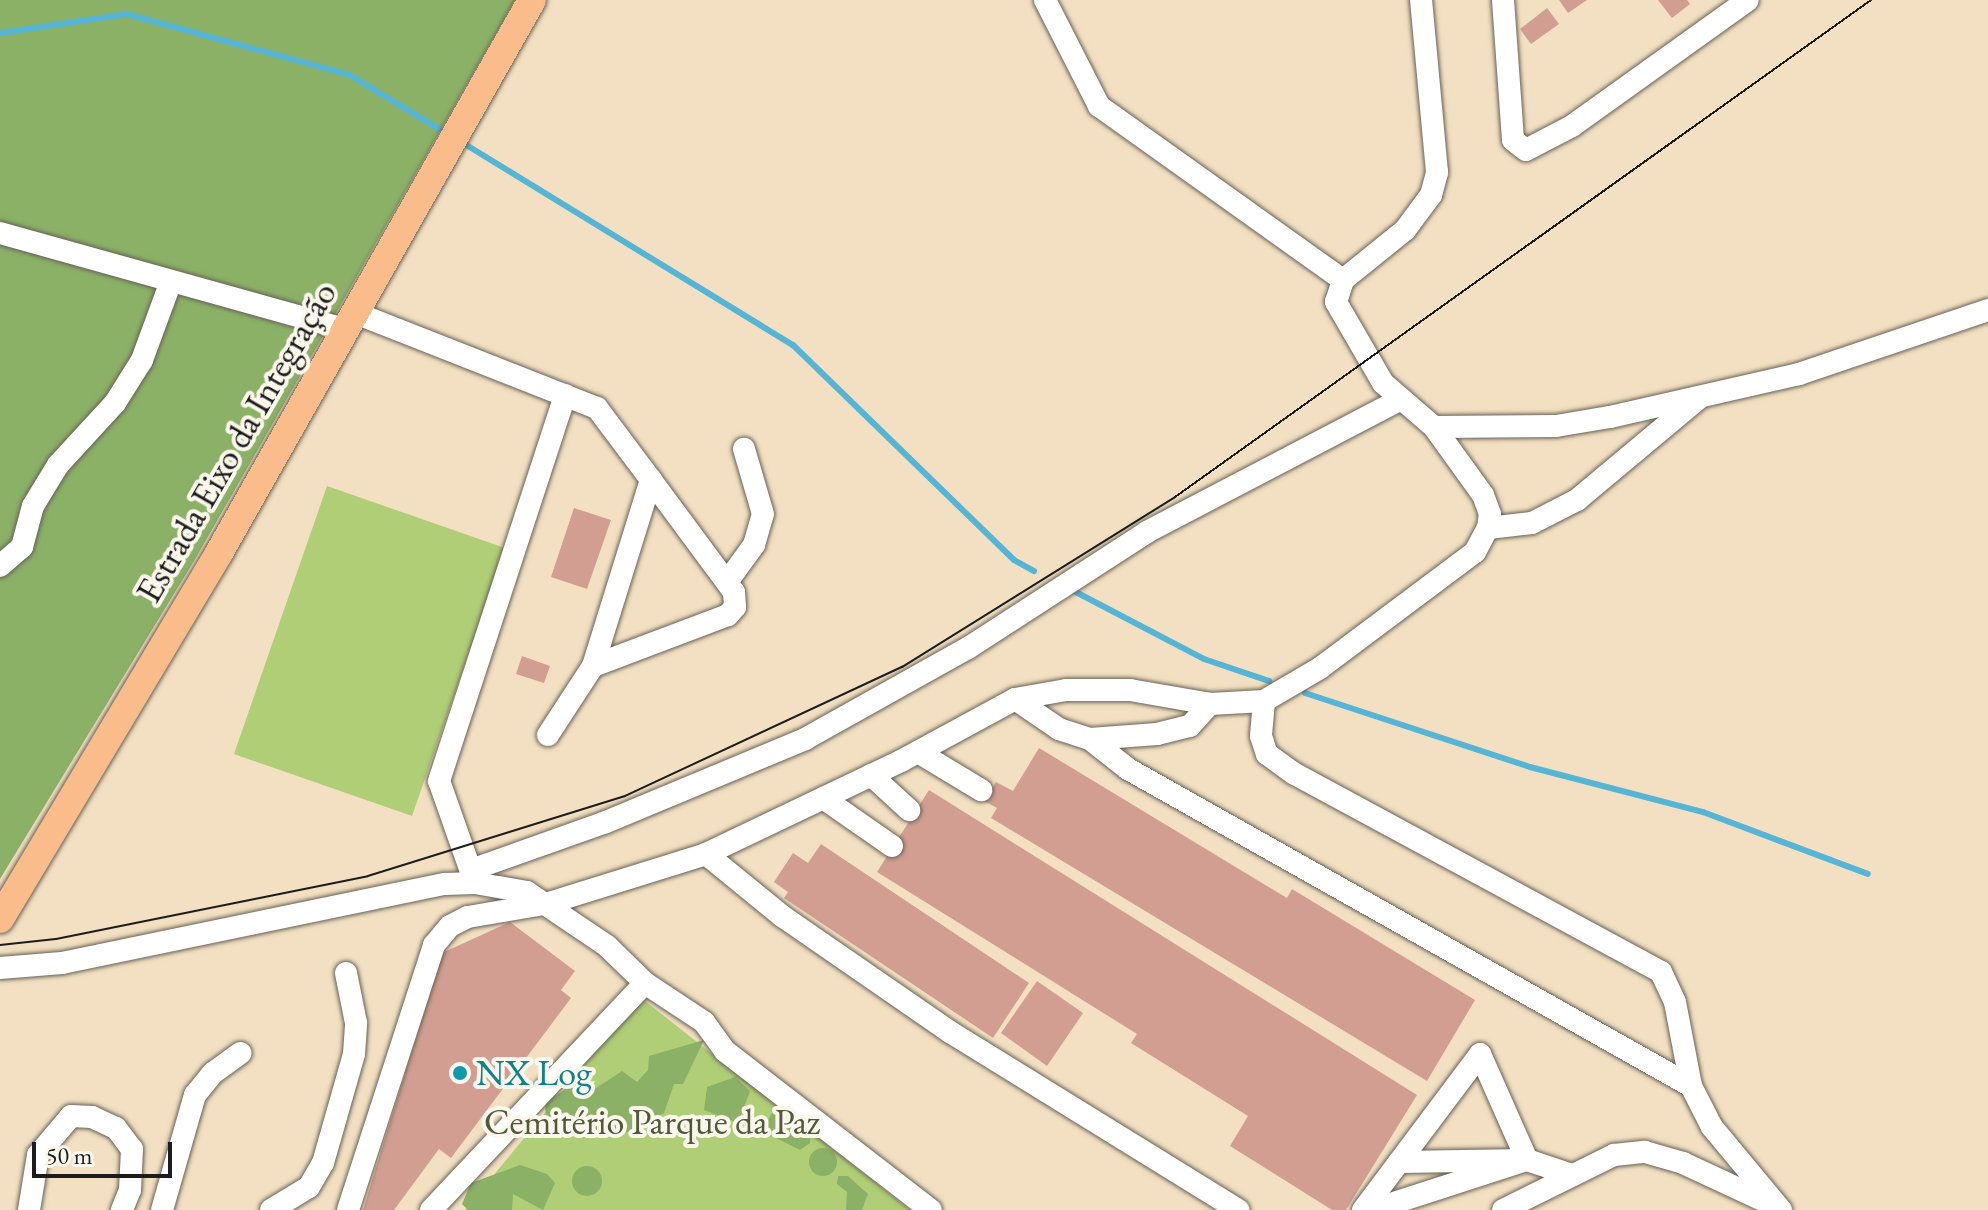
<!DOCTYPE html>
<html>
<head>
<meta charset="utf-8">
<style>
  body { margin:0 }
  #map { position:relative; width:1988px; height:1210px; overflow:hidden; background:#f3e0c2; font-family:"EB Garamond",serif }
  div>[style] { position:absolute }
  .green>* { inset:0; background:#afce76 }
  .forest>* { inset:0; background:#8bb167 }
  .round { border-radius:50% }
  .stream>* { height:6px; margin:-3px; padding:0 3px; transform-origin:3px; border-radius:3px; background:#56b5d5 }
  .building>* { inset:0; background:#d29e91 }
  .roads { filter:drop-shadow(0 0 2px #676156) drop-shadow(0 0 2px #676156) }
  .minor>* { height:22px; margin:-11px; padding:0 11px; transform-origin:11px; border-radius:11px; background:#fff }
  .major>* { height:28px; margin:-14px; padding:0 14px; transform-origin:14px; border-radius:14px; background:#f9bc8a }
  .tram>* { height:2px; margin:-1px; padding:0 1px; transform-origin:1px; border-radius:1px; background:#1c1c1c }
  .dots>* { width:22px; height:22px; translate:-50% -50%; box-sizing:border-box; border:4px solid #fbf7ec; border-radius:50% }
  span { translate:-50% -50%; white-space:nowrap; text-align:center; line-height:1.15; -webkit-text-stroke:8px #fbf7ec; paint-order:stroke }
  .street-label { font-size:36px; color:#1c1c1c }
  .culture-label { font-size:36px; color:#0d838f }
  .left { translate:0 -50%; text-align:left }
  .park-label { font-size:36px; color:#4f5a3c }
  .scale { position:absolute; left:32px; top:1142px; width:140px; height:36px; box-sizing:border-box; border:4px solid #1c1c1c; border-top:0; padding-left:10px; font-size:24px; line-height:28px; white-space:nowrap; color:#1c1c1c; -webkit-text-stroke:6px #fbf7ec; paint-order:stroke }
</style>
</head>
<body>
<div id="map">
  <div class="green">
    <i style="clip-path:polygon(327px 486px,505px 548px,412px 816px,234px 754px)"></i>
    <i style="clip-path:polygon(640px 997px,910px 1210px,465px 1210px)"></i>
  </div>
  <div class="forest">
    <i style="clip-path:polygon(0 0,515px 0,194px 561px,0 879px)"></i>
    <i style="clip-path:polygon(704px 1040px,683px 1084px,674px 1084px,664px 1113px,628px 1132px,583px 1138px,580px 1130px,558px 1129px,546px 1122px,545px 1102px,579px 1081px,584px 1096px,622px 1071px,637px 1082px,648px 1070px,649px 1056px)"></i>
    <i style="clip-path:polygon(735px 1077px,750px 1091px,738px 1123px,704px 1110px,707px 1087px)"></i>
    <i style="clip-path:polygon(772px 1113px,811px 1129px,810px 1143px,800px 1150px,774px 1137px,765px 1126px)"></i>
    <i class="round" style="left:809px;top:1148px;width:28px;height:28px"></i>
    <i style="clip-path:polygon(520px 1165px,547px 1174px,555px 1183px,543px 1210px,513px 1194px,512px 1210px,468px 1210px,462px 1204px,471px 1183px)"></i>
    <i class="round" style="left:572px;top:1166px;width:30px;height:30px"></i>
    <i style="clip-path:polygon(838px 1176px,848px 1176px,868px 1194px,862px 1210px,846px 1210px,847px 1192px,837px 1184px)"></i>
  </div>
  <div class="stream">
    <i style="left:0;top:33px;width:128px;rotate:-8.5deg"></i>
    <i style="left:127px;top:14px;width:231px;rotate:15.3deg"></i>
    <i style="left:350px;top:75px;width:104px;rotate:31.2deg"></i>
    <i style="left:468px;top:146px;width:381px;rotate:31.5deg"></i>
    <i style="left:793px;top:345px;width:308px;rotate:44.2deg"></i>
    <i style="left:1014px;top:560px;width:23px;rotate:29deg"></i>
    <i style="left:1070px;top:589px;width:151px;rotate:27.6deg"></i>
    <i style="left:1204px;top:659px;width:69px;rotate:18.7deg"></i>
    <i style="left:1305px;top:693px;width:237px;rotate:18.2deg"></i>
    <i style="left:1530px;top:767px;width:179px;rotate:14.6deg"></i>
    <i style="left:1703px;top:812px;width:176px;rotate:20.6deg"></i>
  </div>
  <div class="building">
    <i style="clip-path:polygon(1559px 0,1587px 0,1568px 13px)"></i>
    <i style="clip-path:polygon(1658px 0,1687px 0,1690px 4px,1672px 18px)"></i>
    <i style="clip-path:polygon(1547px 8px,1559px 24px,1531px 44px,1520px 29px)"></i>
    <i style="clip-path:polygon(574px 508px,611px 520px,587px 589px,551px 577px)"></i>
    <i style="clip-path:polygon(522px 656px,550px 666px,544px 683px,516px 674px)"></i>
    <i style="clip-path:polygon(1039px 748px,1287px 898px,1292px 889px,1475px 1000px,1427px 1081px,991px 818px,997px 808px,984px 801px,996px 782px,1013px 791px)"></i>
    <i style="clip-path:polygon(929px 790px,1417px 1095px,1346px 1210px,1332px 1210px,1230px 1146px,1248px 1116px,1131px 1043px,1137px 1034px,877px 872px)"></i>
    <i style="clip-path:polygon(821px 844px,1029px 983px,993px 1038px,784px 898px,788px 892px,774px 882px,793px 853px,808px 863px)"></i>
    <i style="clip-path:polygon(510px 922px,575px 971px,561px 990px,571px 998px,451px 1158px,439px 1149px,394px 1210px,363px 1210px,442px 953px)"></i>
    <i style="clip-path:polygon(1037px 981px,1083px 1013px,1047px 1066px,1001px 1033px)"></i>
  </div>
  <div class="roads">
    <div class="minor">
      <i style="left:1045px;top:0;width:119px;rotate:63deg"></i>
      <i style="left:1099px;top:106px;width:300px;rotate:35.5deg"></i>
      <i style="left:1503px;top:0;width:140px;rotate:85.9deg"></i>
      <i style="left:1513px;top:140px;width:16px;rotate:38deg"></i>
      <i style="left:1526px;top:150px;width:52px;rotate:-27.6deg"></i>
      <i style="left:1572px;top:126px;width:216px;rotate:-35.6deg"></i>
      <i style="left:0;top:233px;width:356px;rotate:15.6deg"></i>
      <i style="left:353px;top:312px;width:262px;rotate:21.5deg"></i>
      <i style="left:597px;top:408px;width:90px;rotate:53.1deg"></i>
      <i style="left:651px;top:480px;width:139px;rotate:53.5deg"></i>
      <i style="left:734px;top:592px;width:15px;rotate:86deg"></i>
      <i style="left:735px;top:607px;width:11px;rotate:131deg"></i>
      <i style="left:728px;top:615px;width:144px;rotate:159.3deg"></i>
      <i style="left:593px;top:666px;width:195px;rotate:-72.7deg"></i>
      <i style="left:1434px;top:427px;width:122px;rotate:-0.5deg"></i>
      <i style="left:1556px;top:426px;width:55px;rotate:-9.5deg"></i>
      <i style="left:1610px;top:417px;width:194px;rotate:-12.8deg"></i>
      <i style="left:1799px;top:374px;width:200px;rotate:-18.7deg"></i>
      <i style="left:1488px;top:528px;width:44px;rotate:-6.5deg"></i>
      <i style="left:1532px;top:523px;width:51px;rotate:-27.1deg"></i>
      <i style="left:1577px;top:500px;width:159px;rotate:-39.9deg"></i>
      <i style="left:0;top:566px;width:29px;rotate:-41deg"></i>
      <i style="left:22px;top:547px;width:42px;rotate:-75deg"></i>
      <i style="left:33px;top:506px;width:48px;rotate:-58.6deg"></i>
      <i style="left:58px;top:465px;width:84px;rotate:-47.4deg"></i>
      <i style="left:115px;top:403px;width:51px;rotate:-57.9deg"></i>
      <i style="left:142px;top:360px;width:84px;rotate:-69.8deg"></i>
      <i style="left:727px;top:582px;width:46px;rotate:-53.9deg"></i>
      <i style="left:754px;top:545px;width:32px;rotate:-74deg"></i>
      <i style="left:763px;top:514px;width:68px;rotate:-106.3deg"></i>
      <i style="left:1015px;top:699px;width:53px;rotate:34.3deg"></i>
      <i style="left:1059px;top:729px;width:33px;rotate:18deg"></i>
      <i style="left:1090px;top:739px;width:67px;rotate:-4.3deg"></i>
      <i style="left:1157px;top:734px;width:34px;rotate:-14deg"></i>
      <i style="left:1190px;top:726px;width:30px;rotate:-48deg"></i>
      <i style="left:1264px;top:701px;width:35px;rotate:95deg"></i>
      <i style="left:1261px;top:736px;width:19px;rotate:72deg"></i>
      <i style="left:1267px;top:754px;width:34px;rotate:36deg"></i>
      <i style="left:1295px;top:774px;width:416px;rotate:28.4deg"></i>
      <i style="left:1661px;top:972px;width:33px;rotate:65deg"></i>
      <i style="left:1675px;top:1002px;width:86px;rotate:79.2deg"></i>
      <i style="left:1691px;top:1086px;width:46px;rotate:62.9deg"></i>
      <i style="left:1712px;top:1127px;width:108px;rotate:50.3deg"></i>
      <i style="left:548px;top:735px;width:82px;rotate:-56.9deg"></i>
      <i style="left:1090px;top:739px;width:48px;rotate:38.3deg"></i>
      <i style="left:1128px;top:769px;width:646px;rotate:29.38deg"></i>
      <i style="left:918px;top:752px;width:74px;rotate:31.1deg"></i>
      <i style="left:871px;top:775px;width:52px;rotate:42.6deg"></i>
      <i style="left:823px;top:798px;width:84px;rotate:34.8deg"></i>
      <i style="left:706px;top:854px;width:98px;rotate:39.2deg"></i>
      <i style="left:782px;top:916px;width:204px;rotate:34.6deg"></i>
      <i style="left:950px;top:1032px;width:339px;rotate:31.7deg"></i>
      <i style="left:471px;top:870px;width:143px;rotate:-19.6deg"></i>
      <i style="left:606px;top:822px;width:216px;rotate:-22.6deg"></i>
      <i style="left:805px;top:739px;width:187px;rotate:-29.2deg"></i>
      <i style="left:968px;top:648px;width:213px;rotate:-32.9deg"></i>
      <i style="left:1147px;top:532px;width:284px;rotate:-27.6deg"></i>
      <i style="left:475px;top:883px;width:108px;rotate:-109.4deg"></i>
      <i style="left:439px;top:781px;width:406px;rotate:-71.9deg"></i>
      <i style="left:0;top:968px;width:62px;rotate:-4.6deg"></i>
      <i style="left:62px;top:963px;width:391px;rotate:-11.7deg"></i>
      <i style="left:445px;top:884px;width:30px;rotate:-2deg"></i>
      <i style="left:475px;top:883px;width:53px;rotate:9.8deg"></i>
      <i style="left:527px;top:892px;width:97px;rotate:34deg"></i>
      <i style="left:607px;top:946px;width:53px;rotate:44.2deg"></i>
      <i style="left:645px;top:983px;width:71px;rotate:33.5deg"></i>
      <i style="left:704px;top:1022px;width:36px;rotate:54deg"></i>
      <i style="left:725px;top:1051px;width:260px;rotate:37.7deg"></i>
      <i style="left:29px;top:1210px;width:56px;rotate:-80.7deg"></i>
      <i style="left:38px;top:1155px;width:51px;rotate:-49.8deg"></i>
      <i style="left:71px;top:1116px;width:21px;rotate:3deg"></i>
      <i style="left:92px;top:1117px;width:26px;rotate:25deg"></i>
      <i style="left:116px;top:1128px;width:26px;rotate:53deg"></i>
      <i style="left:132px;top:1149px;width:41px;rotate:92.8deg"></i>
      <i style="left:130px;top:1190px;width:22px;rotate:112deg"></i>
      <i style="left:162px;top:1210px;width:120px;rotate:-74deg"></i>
      <i style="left:195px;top:1095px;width:28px;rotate:-51deg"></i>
      <i style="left:213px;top:1073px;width:34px;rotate:-36deg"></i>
      <i style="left:271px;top:1210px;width:44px;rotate:-31.2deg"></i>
      <i style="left:309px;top:1187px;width:28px;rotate:-60deg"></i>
      <i style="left:323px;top:1163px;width:113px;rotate:-74.1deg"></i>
      <i style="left:354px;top:1054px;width:31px;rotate:-86deg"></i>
      <i style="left:356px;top:1023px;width:51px;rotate:-101.3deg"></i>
      <i style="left:348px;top:1210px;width:279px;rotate:-72deg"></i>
      <i style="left:434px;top:945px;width:25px;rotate:-50deg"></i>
      <i style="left:450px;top:926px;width:20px;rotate:-27deg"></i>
      <i style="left:468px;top:917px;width:82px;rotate:-9.8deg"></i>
      <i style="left:549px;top:903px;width:164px;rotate:-17.3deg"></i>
      <i style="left:706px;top:854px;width:216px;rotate:-25.5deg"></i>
      <i style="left:901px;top:761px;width:130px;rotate:-28.5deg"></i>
      <i style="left:1015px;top:699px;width:52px;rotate:-10deg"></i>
      <i style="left:1066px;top:690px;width:64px"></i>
      <i style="left:1130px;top:690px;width:81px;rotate:9.9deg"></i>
      <i style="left:1210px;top:704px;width:54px;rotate:-3.2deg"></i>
      <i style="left:1264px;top:701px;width:65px;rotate:-30.5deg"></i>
      <i style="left:1320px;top:668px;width:194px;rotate:-36.8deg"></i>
      <i style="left:1475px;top:552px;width:27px;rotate:-62deg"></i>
      <i style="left:1488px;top:528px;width:14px;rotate:-82deg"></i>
      <i style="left:1490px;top:514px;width:20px;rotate:-110deg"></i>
      <i style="left:1483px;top:495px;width:84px;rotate:-125.8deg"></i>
      <i style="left:1434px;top:427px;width:67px;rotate:-139.2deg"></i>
      <i style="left:1383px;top:383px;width:94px;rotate:-120.1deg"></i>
      <i style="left:1336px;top:302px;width:23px;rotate:-72deg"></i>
      <i style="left:1343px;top:280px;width:80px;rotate:-38.9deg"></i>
      <i style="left:1405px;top:230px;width:44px;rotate:-53.4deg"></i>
      <i style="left:1431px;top:195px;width:24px;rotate:-75deg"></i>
      <i style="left:1437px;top:172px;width:173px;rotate:-95.3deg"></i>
      <i style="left:431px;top:1210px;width:312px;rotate:-46.7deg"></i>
      <i style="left:1363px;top:1210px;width:195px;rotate:-53.1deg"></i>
      <i style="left:1480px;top:1054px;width:116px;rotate:66.1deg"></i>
      <i style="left:1527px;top:1160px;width:128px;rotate:179.1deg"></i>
      <i style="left:1372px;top:1210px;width:163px;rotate:-17.9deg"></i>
      <i style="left:1527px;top:1160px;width:44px;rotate:18.4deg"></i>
      <i style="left:1503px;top:1210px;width:124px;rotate:-26.4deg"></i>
      <i style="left:1614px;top:1155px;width:31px;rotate:-6deg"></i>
      <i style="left:1645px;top:1152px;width:40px;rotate:16deg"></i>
      <i style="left:1683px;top:1163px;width:99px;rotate:25deg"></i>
    </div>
    <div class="major">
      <i style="left:0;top:919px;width:427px;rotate:-59.1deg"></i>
      <i style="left:219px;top:553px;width:635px;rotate:-60.49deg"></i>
    </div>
  </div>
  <div class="tram">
    <i style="left:0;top:945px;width:56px;rotate:-6.1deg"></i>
    <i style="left:56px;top:939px;width:318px;rotate:-11.4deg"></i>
    <i style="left:368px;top:876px;width:269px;rotate:-17.3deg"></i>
    <i style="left:625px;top:796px;width:306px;rotate:-25deg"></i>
    <i style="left:902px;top:667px;width:322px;rotate:-31.9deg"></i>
    <i style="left:1175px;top:497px;width:855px;rotate:-35.53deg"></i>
  </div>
  <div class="dots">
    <i style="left:460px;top:1073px;background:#0f9aa8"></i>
  </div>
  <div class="street-label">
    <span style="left:236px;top:442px;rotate:-60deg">Estrada Eixo da Integração</span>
  </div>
  <div class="culture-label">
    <span class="left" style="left:476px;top:1073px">NX Log</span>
  </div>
  <div class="park-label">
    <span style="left:652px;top:1122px">Cemitério Parque da Paz</span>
  </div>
  <div class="scale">50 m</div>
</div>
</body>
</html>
